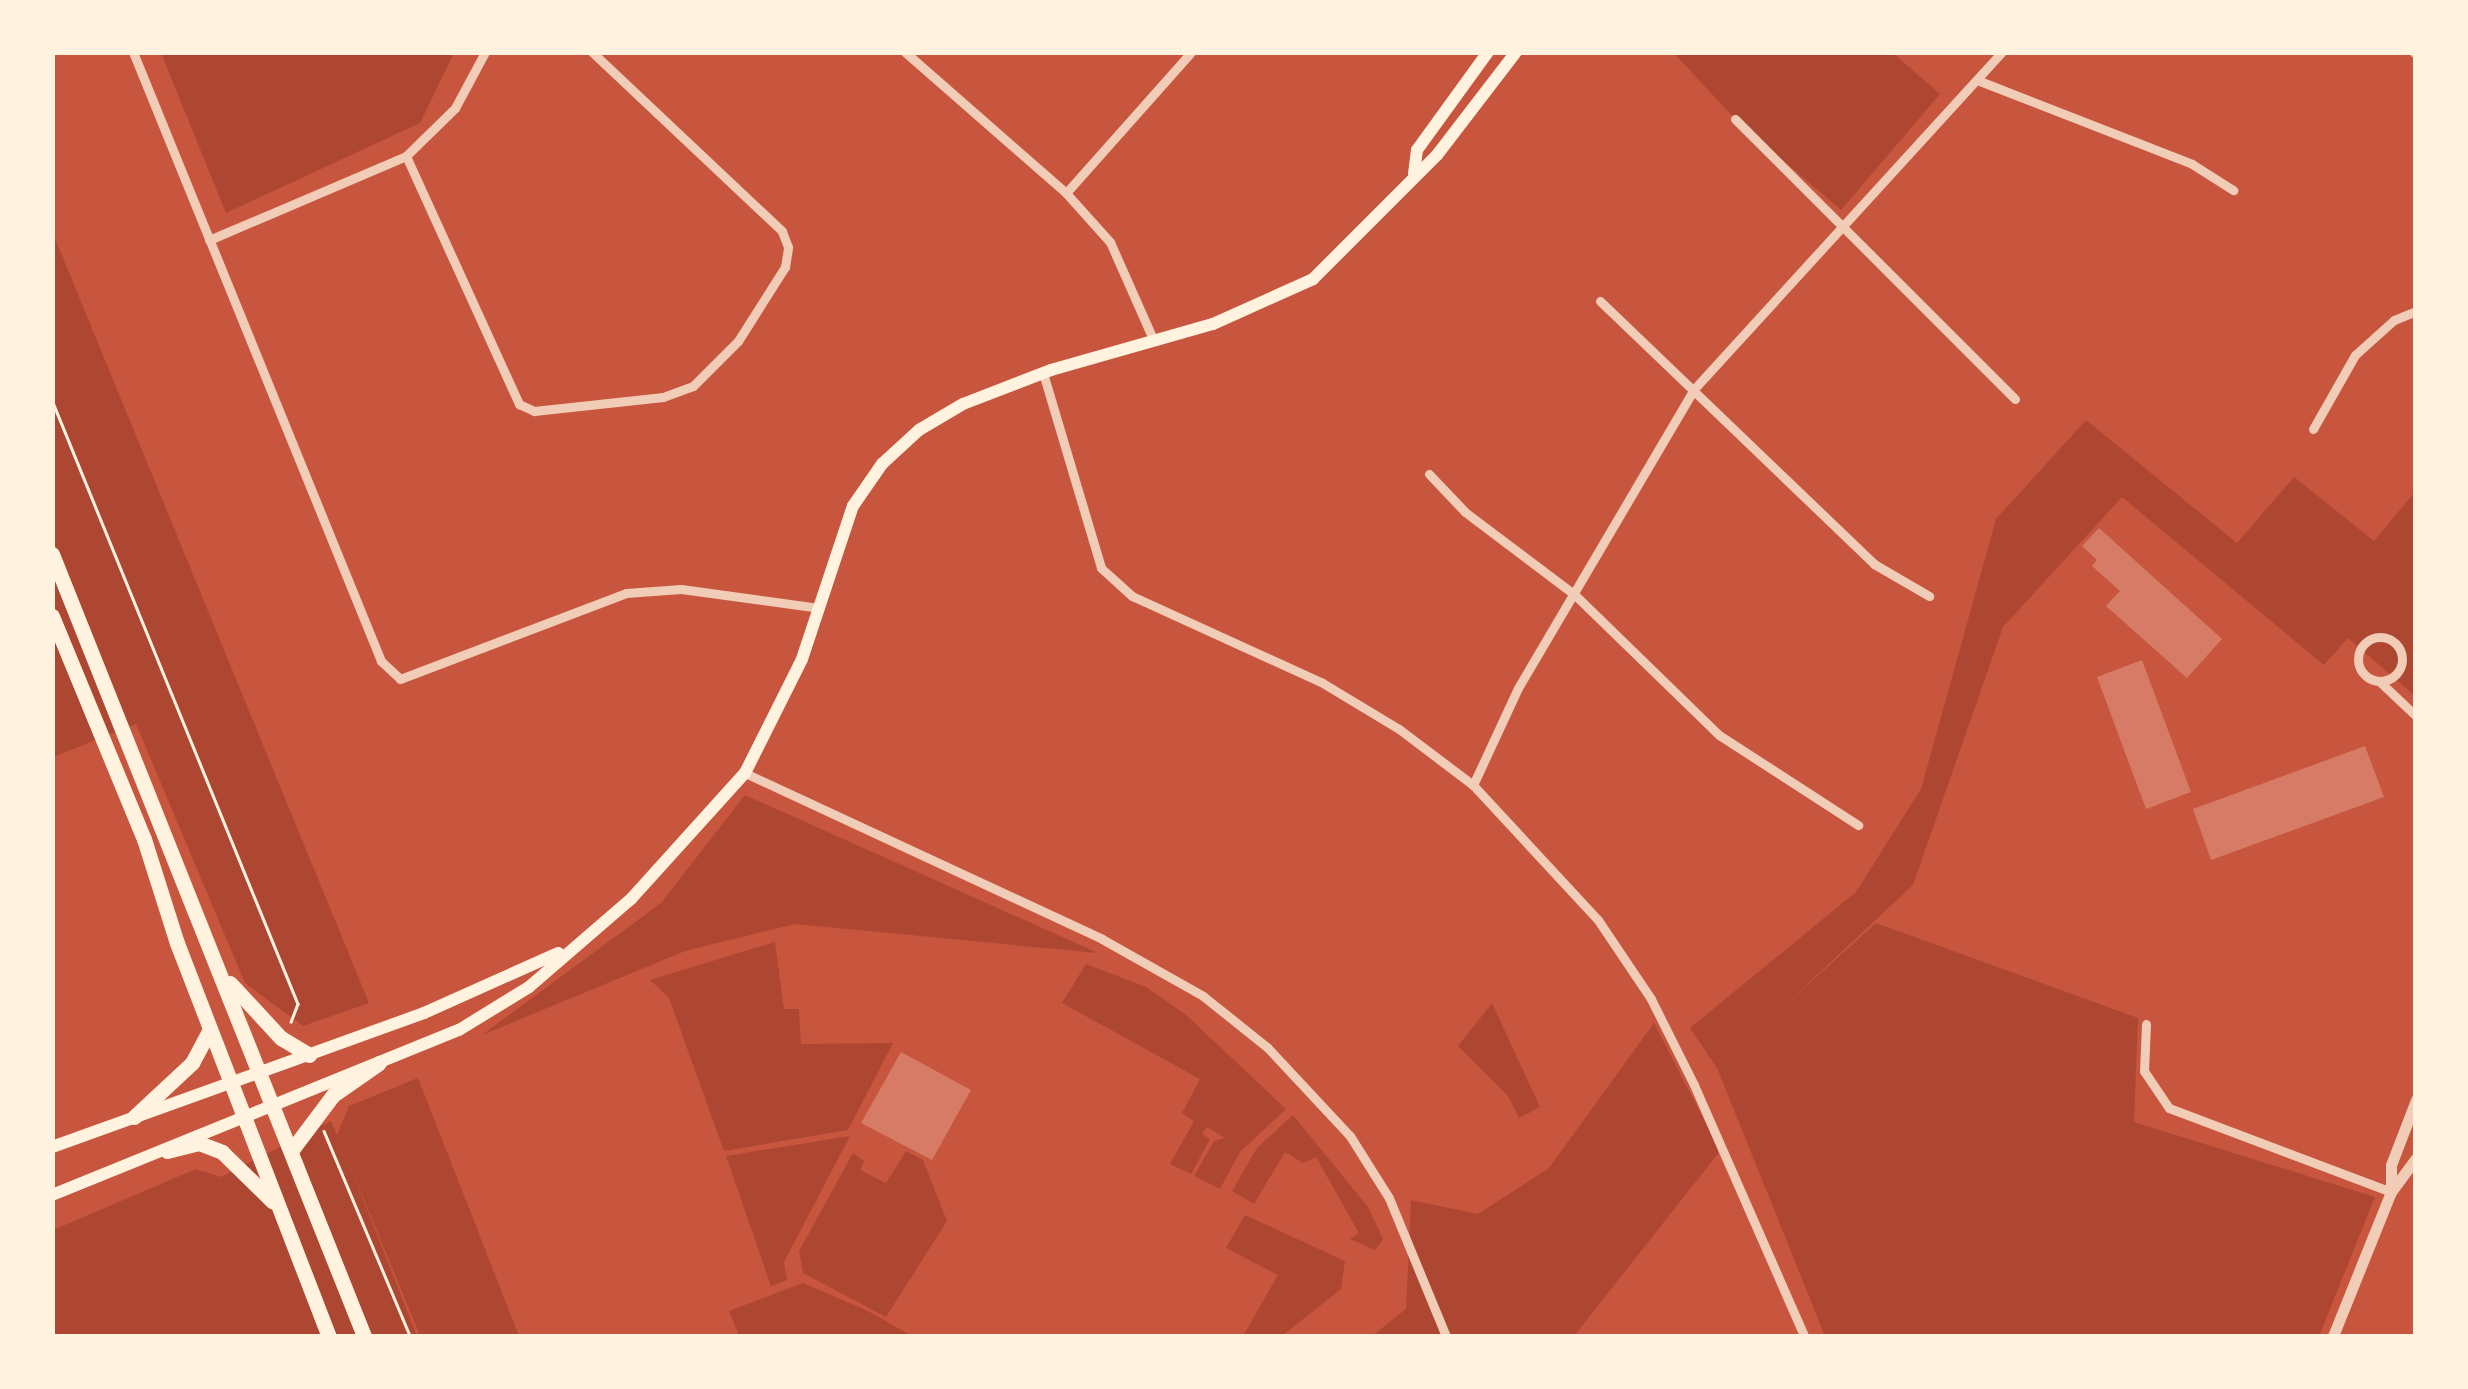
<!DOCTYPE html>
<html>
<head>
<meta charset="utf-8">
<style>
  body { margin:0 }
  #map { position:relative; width:2468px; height:1389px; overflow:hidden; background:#c8553d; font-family:Rubik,sans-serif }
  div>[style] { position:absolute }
  .green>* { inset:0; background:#ae4732 }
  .building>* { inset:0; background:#d67c66 }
  .path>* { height:2.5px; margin:-1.25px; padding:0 1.25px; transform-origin:1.25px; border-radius:1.25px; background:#fff3e0 }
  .minor>* { height:9px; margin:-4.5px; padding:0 4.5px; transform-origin:4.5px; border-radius:4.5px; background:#f1ccb7 }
  .minor>.ring { margin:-4.5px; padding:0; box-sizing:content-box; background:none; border:9px solid #f1ccb7; border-radius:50% }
  .tertiary>* { height:11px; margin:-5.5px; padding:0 5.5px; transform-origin:5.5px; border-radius:5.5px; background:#f1ccb7 }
  .secondary>* { height:12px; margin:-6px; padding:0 6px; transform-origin:6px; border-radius:6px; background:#fff3e0 }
  .primary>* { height:15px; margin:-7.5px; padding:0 7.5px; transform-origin:7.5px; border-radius:7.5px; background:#fff3e0 }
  span { translate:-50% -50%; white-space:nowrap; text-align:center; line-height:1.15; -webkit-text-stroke:10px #fff3e0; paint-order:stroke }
  .frame { position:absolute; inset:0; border:55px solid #fff3e0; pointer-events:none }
</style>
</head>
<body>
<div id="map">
  <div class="green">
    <i style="clip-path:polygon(161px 53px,454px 53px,420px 123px,226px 213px)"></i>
    <i style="clip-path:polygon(1674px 53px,1893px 53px,1940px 94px,1841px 210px,1735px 119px)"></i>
    <i style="clip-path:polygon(52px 231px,369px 1003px,303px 1026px,245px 983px,136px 724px,53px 757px)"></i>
    <i style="clip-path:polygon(2086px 420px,2237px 543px,2294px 477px,2374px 541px,2415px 492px,2415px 696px,2348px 638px,2324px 665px,2122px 497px,2003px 627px,1913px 885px,1772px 1017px,1876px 923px,2138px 1018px,2134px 1122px,2375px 1197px,2319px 1336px,1825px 1336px,1717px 1068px,1690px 1028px,1856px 892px,1921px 789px,1996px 519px)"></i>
    <i style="clip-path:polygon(745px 795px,1098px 953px,795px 924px,685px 951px,482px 1035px,661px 903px)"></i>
    <i style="clip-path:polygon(775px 942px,784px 1009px,799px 1009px,801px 1044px,893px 1043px,848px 1130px,724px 1151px,669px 998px,650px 980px)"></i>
    <i style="clip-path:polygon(1086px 964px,1146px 987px,1185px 1014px,1286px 1109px,1240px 1152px,1220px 1189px,1194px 1176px,1214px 1141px,1225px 1138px,1207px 1127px,1202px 1134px,1210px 1139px,1191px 1174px,1170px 1164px,1194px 1121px,1182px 1113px,1200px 1079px,1062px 1003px)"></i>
    <i style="clip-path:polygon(1492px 1003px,1540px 1107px,1519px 1118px,1508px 1096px,1458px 1046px)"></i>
    <i style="clip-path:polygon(1654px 1023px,1720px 1151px,1574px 1336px,1372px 1336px,1406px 1309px,1411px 1200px,1478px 1214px,1549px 1168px)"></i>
    <i style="clip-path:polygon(418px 1078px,519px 1336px,420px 1336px,345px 1153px,417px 1336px,53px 1336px,53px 1230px,196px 1169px,221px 1177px,331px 1121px,337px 1135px,349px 1106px)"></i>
    <i style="clip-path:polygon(1293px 1115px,1368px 1207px,1383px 1239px,1375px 1250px,1350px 1239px,1359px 1233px,1316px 1157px,1303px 1163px,1285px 1152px,1254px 1204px,1232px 1191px,1257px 1148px)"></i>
    <i style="clip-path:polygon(850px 1136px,784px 1262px,787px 1280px,771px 1286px,726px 1156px)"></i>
    <i style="clip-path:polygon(906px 1151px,923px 1160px,947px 1221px,886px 1317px,803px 1273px,799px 1251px,853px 1153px,864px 1161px,860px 1170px,886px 1183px)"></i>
    <i style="clip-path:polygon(1245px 1215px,1345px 1261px,1341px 1289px,1282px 1336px,1243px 1336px,1278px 1275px,1226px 1248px)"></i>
    <i style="clip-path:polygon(803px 1283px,868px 1311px,912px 1336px,739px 1336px,729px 1311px)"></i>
  </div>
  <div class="building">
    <i style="clip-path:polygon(2099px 528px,2222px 639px,2187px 678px,2106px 606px,2120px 591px,2092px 566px,2097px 560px,2082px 546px)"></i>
    <i style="clip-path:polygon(2142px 660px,2191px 792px,2146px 809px,2097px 677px)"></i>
    <i style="clip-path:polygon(2365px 746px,2384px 797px,2211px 860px,2193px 809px)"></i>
    <i style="clip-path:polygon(901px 1052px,971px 1090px,932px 1160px,861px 1123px)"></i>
  </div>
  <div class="path">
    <i style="left:52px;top:400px;width:652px;rotate:67.84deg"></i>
    <i style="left:298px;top:1004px;width:19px;rotate:111deg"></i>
    <i style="left:324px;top:1131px;width:222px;rotate:67.2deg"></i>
  </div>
  <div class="minor">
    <i style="left:133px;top:52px;width:658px;rotate:67.84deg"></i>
    <i style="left:381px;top:661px;width:26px;rotate:43deg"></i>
    <i style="left:400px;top:679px;width:242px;rotate:-20.8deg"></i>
    <i style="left:626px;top:593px;width:55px;rotate:-4.2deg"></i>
    <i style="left:681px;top:589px;width:139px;rotate:7.8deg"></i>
    <i style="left:905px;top:52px;width:214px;rotate:41.2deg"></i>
    <i style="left:1066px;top:193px;width:66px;rotate:48.1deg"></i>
    <i style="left:1110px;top:242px;width:106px;rotate:66.1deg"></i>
    <i style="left:1977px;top:80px;width:231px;rotate:21.3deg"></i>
    <i style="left:2192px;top:164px;width:49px;rotate:32.4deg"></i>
    <i style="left:1735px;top:119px;width:396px;rotate:45deg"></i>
    <i style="left:406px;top:156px;width:273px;rotate:65.5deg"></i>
    <i style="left:519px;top:404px;width:17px;rotate:25deg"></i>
    <i style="left:534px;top:411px;width:130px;rotate:-6.2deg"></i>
    <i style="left:663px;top:397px;width:32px;rotate:-20deg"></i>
    <i style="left:693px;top:386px;width:64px;rotate:-45deg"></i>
    <i style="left:738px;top:341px;width:88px;rotate:-57.6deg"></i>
    <i style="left:785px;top:267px;width:20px;rotate:-81deg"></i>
    <i style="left:788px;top:247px;width:17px;rotate:-111deg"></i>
    <i style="left:782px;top:231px;width:261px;rotate:-136.7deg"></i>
    <i style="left:1066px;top:193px;width:188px;rotate:-48.4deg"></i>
    <i style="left:209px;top:240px;width:214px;rotate:-23.1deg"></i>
    <i style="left:406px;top:156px;width:69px;rotate:-44.4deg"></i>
    <i style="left:455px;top:108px;width:64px;rotate:-61.8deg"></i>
    <i style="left:1600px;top:301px;width:380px;rotate:43.8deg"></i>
    <i style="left:1874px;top:564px;width:64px;rotate:30.2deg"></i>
    <i style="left:1043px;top:373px;width:203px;rotate:73.4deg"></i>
    <i style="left:1101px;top:568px;width:42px;rotate:42.1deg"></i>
    <i style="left:1132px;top:596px;width:208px;rotate:24.5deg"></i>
    <i style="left:1321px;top:682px;width:91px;rotate:31.1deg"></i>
    <i style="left:1399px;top:729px;width:93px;rotate:37.1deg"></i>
    <i style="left:1473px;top:785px;width:184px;rotate:47.2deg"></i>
    <i style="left:1598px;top:920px;width:95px;rotate:56.1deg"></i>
    <i style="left:1651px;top:999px;width:96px;rotate:63.4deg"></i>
    <i style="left:1694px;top:1085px;width:274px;rotate:66.3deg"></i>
    <i style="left:2313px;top:429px;width:85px;rotate:-60.4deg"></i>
    <i style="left:2355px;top:355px;width:52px;rotate:-41.9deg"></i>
    <i style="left:2394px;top:320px;width:24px;rotate:-22deg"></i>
    <i style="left:1429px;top:474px;width:52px;rotate:46.5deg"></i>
    <i style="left:1465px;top:512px;width:138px;rotate:37deg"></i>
    <i style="left:1575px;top:595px;width:201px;rotate:44.2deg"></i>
    <i style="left:1719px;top:735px;width:166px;rotate:32.9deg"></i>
    <i class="ring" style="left:2358px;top:637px;width:35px;height:35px"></i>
    <i style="left:2379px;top:681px;width:51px;rotate:43.4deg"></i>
    <i style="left:745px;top:773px;width:394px;rotate:24.9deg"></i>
    <i style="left:1102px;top:939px;width:116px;rotate:29.4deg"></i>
    <i style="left:1203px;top:996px;width:82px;rotate:38.6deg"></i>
    <i style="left:1267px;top:1047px;width:122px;rotate:47deg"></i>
    <i style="left:1350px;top:1136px;width:73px;rotate:57.8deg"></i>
    <i style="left:1389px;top:1198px;width:149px;rotate:67.6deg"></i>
    <i style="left:1473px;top:785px;width:107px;rotate:-65.1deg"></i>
    <i style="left:1518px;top:688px;width:348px;rotate:-59.5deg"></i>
    <i style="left:1695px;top:388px;width:455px;rotate:-47.6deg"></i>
    <i style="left:2146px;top:1024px;width:47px;rotate:92.4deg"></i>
    <i style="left:2144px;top:1071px;width:45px;rotate:56deg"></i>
    <i style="left:2169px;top:1108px;width:237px;rotate:20.7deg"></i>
  </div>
  <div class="tertiary">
    <i style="left:2415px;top:52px;width:1px;rotate:45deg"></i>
    <i style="left:2391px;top:1192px;width:42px;rotate:-53.7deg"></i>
    <i style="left:2333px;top:1336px;width:155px;rotate:-68.1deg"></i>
    <i style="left:2391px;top:1192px;width:27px;rotate:-90deg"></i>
    <i style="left:2391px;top:1165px;width:70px;rotate:-69deg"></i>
  </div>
  <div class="secondary">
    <i style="left:1414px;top:174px;width:24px;rotate:-83deg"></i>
    <i style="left:1417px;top:150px;width:121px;rotate:-54.1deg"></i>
    <i style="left:52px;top:1147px;width:395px;rotate:-19.8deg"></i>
    <i style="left:424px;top:1013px;width:147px;rotate:-24.1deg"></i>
    <i style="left:52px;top:1195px;width:439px;rotate:-22.1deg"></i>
    <i style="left:459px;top:1030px;width:82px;rotate:-31.6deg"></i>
    <i style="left:529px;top:987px;width:135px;rotate:-40.8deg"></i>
    <i style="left:631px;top:899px;width:170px;rotate:-47.9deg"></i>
    <i style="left:745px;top:773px;width:127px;rotate:-63.4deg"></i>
    <i style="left:802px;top:659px;width:161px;rotate:-71.6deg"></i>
    <i style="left:853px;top:506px;width:51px;rotate:-55.4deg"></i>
    <i style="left:882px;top:464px;width:50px;rotate:-42.6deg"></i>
    <i style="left:919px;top:430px;width:51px;rotate:-30.6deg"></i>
    <i style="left:963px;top:404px;width:94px;rotate:-21.1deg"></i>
    <i style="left:1051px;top:370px;width:168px;rotate:-15.9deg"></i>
    <i style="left:1213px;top:324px;width:110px;rotate:-24.2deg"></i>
    <i style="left:1313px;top:279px;width:175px;rotate:-45deg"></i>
    <i style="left:1437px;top:155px;width:130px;rotate:-52.5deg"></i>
  </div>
  <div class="primary">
    <i style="left:52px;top:554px;width:842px;rotate:68.25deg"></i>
    <i style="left:52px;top:616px;width:241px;rotate:67.6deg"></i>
    <i style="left:144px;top:839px;width:109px;rotate:72.4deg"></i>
    <i style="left:177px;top:943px;width:421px;rotate:68.9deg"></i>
    <i style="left:230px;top:983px;width:75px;rotate:47.2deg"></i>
    <i style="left:281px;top:1038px;width:33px;rotate:31deg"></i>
    <i style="left:134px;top:1117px;width:79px;rotate:-43deg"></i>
    <i style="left:192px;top:1063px;width:38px;rotate:-62deg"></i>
    <i style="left:167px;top:1151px;width:33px;rotate:-14deg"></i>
    <i style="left:199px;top:1143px;width:25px;rotate:21deg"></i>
    <i style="left:222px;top:1152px;width:71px;rotate:44.4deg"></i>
    <i style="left:291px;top:1151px;width:70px;rotate:-53.1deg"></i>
    <i style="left:333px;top:1095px;width:56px;rotate:-34.8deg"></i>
  </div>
  <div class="frame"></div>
</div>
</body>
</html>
